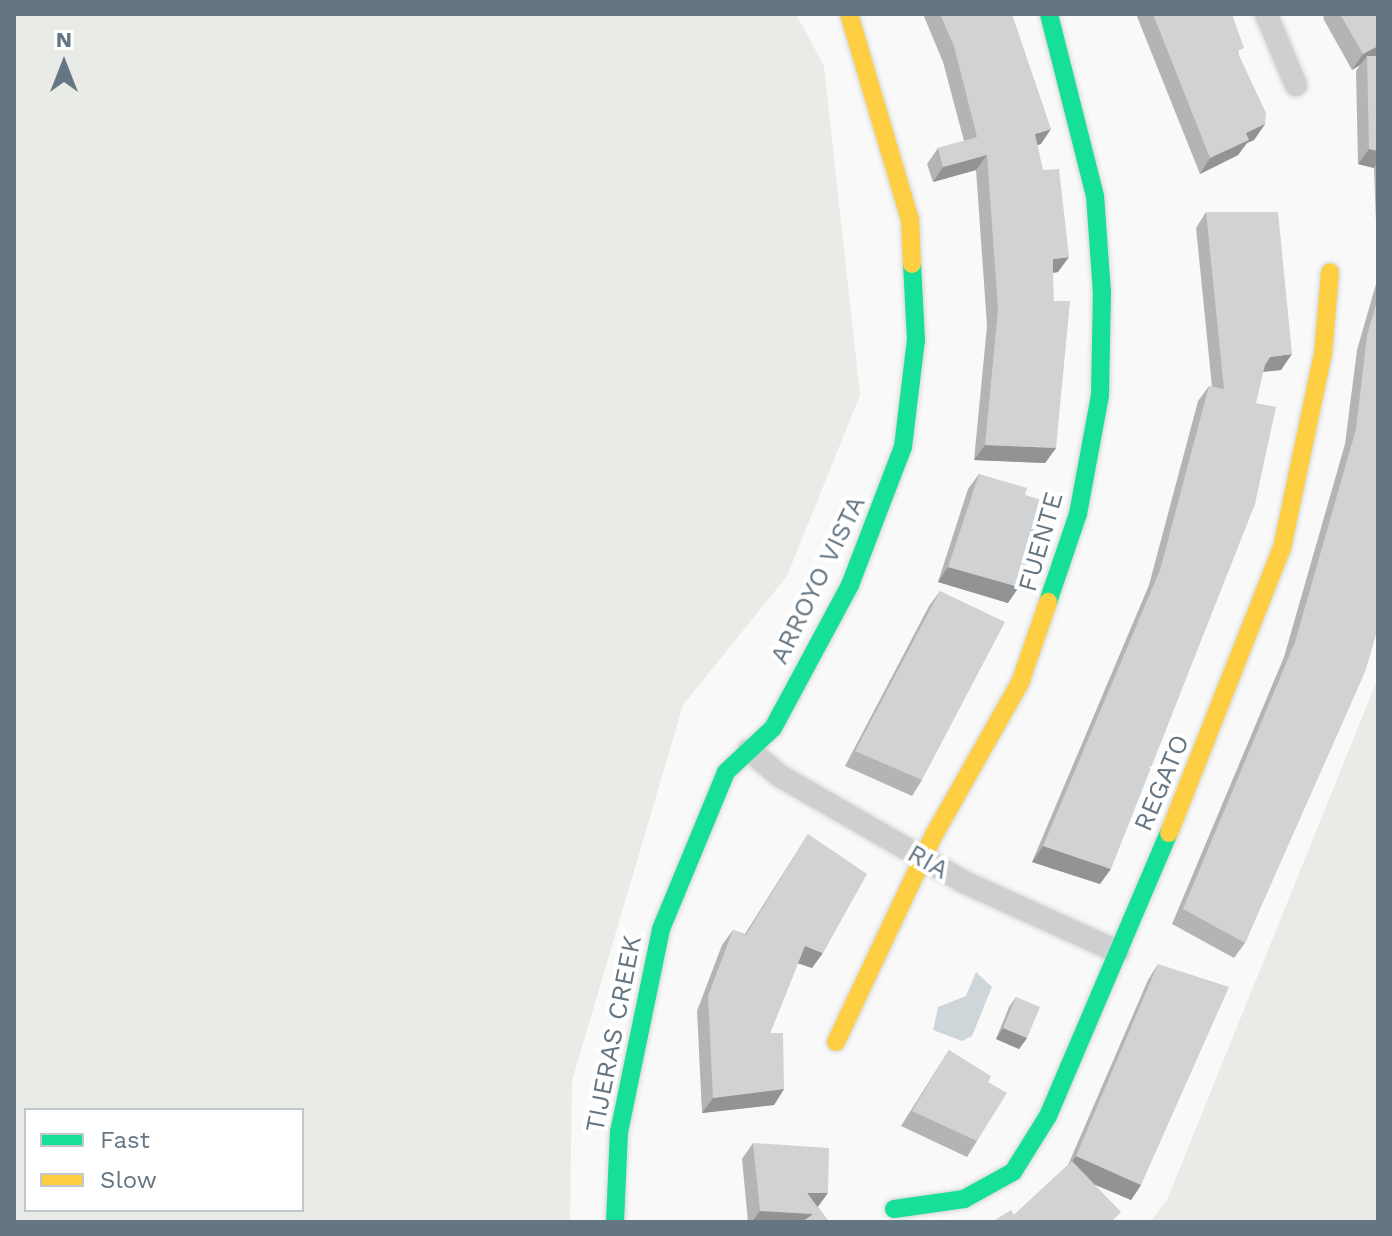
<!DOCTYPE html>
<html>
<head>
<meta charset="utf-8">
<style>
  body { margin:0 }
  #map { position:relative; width:1392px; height:1236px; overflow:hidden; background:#f9f9f9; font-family:"Work Sans",sans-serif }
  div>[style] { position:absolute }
  .green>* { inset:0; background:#e8ebe6 }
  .water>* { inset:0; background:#ced6d9 }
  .roads { filter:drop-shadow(0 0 2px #d5d6d7) drop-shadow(0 0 2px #d5d6d7) }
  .street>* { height:22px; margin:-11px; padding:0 11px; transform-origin:11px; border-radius:11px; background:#cecfd0 }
  .fast>* { height:18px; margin:-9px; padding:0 9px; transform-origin:9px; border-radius:9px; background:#16e098 }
  .slow>* { height:18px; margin:-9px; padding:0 9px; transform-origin:9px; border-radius:9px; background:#ffcf43 }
  .wall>* { inset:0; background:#b3b5b5 }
  .shaded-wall>* { inset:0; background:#929394 }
  .building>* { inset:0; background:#d0d2d3 }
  span { translate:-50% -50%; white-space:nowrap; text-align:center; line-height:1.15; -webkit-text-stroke:8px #fff; paint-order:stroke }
  .street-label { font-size:26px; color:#657683 }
  .frame { position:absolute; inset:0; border:16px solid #657683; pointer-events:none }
  .legend { position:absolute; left:24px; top:1108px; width:280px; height:104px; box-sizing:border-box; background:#fff; border:2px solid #c1c8cd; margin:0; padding:10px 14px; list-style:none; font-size:24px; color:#657683 }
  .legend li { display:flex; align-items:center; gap:16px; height:40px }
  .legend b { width:40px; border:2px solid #c1c8cd }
  .north { position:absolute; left:24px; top:24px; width:80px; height:80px; -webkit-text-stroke:6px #fff; paint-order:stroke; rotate:0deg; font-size:22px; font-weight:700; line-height:32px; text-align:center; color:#657683 }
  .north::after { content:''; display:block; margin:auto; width:28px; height:36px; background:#657683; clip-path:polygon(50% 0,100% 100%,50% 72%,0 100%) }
</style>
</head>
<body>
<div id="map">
  <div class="green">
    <i style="clip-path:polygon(evenodd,14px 14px,796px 14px,824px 66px,860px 395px,787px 576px,683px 705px,572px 1081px,570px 1222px,14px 1222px,14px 14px,26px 1110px,302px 1110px,302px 1210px,26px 1210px,26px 1110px)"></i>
    <i style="clip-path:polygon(1378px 678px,1378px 1222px,1150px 1222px,1167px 1200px)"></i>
  </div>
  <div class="water">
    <i style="clip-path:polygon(976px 972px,992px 987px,972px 1036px,962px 1041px,933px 1030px,938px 1007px,966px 996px)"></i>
  </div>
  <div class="roads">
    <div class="street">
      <i style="left:1266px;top:14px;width:77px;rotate:67.1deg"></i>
      <i style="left:749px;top:750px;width:40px;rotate:40deg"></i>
      <i style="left:780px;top:776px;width:212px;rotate:29.9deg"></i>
      <i style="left:964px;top:882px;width:169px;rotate:24.4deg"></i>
    </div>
    <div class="fast">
      <i style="left:1048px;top:602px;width:93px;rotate:-71.2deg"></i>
      <i style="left:1078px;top:514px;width:121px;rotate:-79.5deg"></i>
      <i style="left:1100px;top:395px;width:102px;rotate:-88.9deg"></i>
      <i style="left:1102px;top:293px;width:97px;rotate:-94.1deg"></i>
      <i style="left:1095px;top:196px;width:188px;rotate:-104.2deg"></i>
      <i style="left:894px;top:1209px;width:71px;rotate:-8.1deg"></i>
      <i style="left:964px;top:1199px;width:56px;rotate:-28.9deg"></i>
      <i style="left:1013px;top:1172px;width:66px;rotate:-58deg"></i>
      <i style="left:1048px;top:1116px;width:308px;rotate:-66.9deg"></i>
      <i style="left:615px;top:1222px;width:90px;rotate:-87.5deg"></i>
      <i style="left:619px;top:1132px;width:207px;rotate:-78.3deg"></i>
      <i style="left:661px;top:929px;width:170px;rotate:-67.5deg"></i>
      <i style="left:726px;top:772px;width:64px;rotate:-43.1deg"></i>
      <i style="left:773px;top:728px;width:162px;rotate:-61.7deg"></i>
      <i style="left:850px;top:585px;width:148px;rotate:-69deg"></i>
      <i style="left:903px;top:447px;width:108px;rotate:-83.1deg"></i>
      <i style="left:916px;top:340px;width:76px;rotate:-93deg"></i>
    </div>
    <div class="slow">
      <i style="left:849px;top:14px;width:215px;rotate:73.5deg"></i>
      <i style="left:910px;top:220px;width:44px;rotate:87.4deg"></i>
      <i style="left:1169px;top:833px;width:307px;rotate:-68.4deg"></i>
      <i style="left:1282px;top:548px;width:198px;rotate:-78.1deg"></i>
      <i style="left:1323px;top:354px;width:82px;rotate:-85.1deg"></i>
      <i style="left:836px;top:1042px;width:231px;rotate:-64.7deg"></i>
      <i style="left:935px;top:833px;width:172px;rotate:-60.5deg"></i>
      <i style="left:1020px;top:683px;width:86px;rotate:-70.9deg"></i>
    </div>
  </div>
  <div class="wall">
    <i style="clip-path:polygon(923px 14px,1012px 14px,1041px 144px,1037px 145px,1058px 272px,1053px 273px,1056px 448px,1045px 463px,974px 460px,987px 326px,976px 170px,933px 182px,927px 164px,938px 148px,964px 141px,943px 62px)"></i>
    <i style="clip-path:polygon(1136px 14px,1232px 14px,1239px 56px,1265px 124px,1254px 140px,1247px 143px,1238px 155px,1200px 174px)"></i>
    <i style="clip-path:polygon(1323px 14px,1378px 14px,1378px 250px,1377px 250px,1374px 168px,1358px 164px,1356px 71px,1360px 65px,1352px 70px,1324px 20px)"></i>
    <i style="clip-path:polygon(1206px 212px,1281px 370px,1263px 372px,1100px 884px,1032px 862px,1149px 585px,1198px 401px,1209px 386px,1212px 387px,1196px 228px)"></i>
    <i style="clip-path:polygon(1378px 277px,1378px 628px,1245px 943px,1234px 958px,1172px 924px,1284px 657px,1345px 444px,1357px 350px)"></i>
    <i style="clip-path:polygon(979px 474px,1025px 495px,1008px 603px,938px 582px,968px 489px)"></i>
    <i style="clip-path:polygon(940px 591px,922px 780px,912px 796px,845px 766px,929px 606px)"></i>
    <i style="clip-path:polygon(808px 834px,812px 968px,798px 963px,770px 1033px,784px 1089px,774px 1105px,702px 1113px,697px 1011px,722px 945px,733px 930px,745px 934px)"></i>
    <i style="clip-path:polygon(1158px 964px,1141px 1185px,1131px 1200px,1096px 1185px,1014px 1215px,1068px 1165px,1148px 980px)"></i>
    <i style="clip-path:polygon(1016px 997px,1027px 1038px,1019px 1049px,996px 1039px,1009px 1007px)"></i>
    <i style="clip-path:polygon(949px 1050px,988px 1082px,977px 1141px,967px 1157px,901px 1126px)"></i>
    <i style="clip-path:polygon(753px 1143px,818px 1207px,829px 1222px,748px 1222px,742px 1159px)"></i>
  </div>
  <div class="shaded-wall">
    <i style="clip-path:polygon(1378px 46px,1378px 56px,1367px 56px,1360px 65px,1352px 70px,1363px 54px)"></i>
    <i style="clip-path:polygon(1265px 124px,1254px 140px,1247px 143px,1238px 155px,1200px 174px,1210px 158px,1246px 133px)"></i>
    <i style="clip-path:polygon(1051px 129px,1041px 144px,1024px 149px,1035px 134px)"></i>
    <i style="clip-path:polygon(1369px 149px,1378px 151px,1378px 162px,1374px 168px,1358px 164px)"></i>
    <i style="clip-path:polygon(987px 155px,976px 170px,933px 182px,943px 167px)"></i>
    <i style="clip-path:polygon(1069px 257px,1058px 272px,1042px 274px,1053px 259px)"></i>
    <i style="clip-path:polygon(1292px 354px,1281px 370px,1259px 372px,1270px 357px)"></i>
    <i style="clip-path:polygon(985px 445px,1056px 448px,1045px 463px,974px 460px)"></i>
    <i style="clip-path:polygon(948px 567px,1019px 587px,1008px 603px,938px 582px)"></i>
    <i style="clip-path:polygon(1043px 846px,1111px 869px,1100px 884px,1032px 862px)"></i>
    <i style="clip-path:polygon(805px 946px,823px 953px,812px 968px,794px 962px)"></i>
    <i style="clip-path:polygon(1003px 1028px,1027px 1038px,1019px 1049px,996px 1039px)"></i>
    <i style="clip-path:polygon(784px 1089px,774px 1105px,702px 1113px,713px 1098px)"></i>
    <i style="clip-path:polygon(1076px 1156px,1141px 1185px,1131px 1200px,1065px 1172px)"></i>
    <i style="clip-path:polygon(807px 1193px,828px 1193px,817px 1208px)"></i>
    <i style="clip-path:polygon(760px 1211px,813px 1214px,808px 1222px,752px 1222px)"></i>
  </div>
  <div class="building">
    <i style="clip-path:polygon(940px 14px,1012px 14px,1051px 129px,1035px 134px,1043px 170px,1059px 169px,1069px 257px,1053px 259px,1053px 301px,1070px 301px,1056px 448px,985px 445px,998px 310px,987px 155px,943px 167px,938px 148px,977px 137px,954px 46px)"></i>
    <i style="clip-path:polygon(1153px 14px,1232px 14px,1244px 48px,1237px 51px,1266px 113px,1265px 124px,1246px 133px,1249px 140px,1210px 158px)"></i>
    <i style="clip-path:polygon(1340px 14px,1378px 14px,1378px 46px,1363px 54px)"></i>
    <i style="clip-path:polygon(1367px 56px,1378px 56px,1378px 151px,1369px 149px)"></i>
    <i style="clip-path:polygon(1206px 212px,1278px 212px,1292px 354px,1270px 357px,1265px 365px,1256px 403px,1276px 407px,1255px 504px,1111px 869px,1043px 846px,1160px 570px,1209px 386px,1224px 389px)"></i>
    <i style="clip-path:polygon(1378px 298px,1378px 628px,1365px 672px,1245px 943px,1183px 909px,1295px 642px,1356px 429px,1367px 335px)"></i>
    <i style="clip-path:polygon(979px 474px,1027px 488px,1025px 495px,1045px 501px,1019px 587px,948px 567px)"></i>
    <i style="clip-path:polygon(940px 591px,1005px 622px,922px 780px,855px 751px)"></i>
    <i style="clip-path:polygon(808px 834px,867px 874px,823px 953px,805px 946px,770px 1033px,783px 1033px,784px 1089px,713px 1098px,708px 996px,733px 930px,746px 935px)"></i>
    <i style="clip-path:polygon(1158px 964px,1229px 987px,1141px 1185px,1076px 1156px)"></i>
    <i style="clip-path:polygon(1016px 997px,1040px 1007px,1027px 1038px,1003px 1028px)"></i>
    <i style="clip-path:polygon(949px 1050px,991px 1076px,988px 1082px,1007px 1093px,977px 1141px,912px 1111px)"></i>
    <i style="clip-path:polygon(753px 1143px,829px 1148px,828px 1193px,807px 1193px,829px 1222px,802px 1222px,813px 1214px,760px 1211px)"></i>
    <i style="clip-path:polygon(1072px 1161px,1121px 1212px,1111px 1222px,992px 1222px,1011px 1210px,1014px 1215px)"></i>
  </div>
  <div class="street-label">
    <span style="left:1041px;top:542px;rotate:-74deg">FUENTE</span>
    <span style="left:818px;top:580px;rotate:-64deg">ARROYO VISTA</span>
    <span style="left:1162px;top:783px;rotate:-67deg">REGATO</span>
    <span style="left:928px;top:862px;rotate:30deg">RIA</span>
    <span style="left:614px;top:1034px;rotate:-79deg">TIJERAS CREEK</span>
  </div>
  <div class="frame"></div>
  <ul class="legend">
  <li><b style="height:10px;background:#16e098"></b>Fast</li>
  <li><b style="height:10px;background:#ffcf43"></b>Slow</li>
  </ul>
  <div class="north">N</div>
</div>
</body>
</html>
